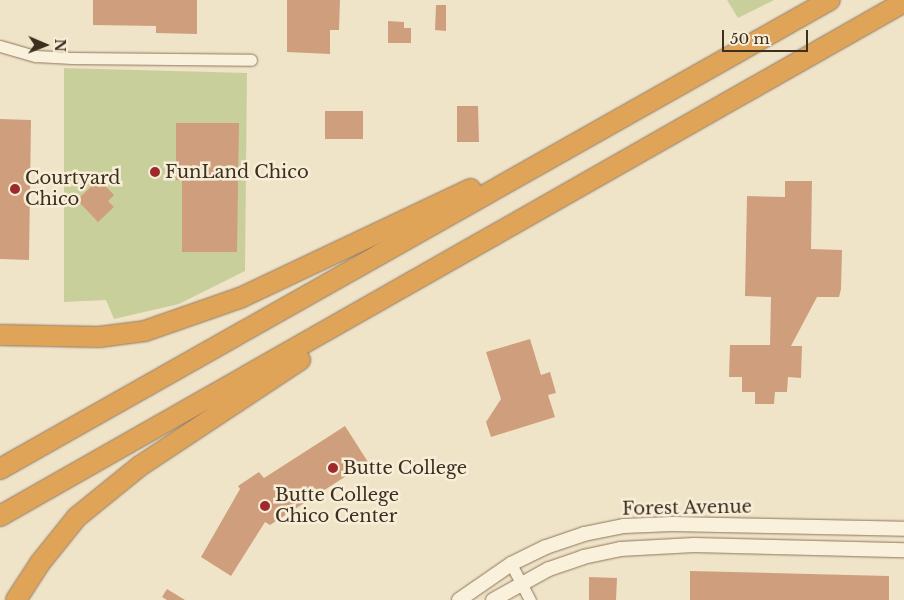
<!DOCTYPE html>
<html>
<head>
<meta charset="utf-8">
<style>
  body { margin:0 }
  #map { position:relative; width:904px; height:600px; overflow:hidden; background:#f0e4c8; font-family:"Libre Baskerville",serif }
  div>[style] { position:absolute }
  .green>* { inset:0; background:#c9cf9b }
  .building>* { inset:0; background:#cf9f7d }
  .roads { filter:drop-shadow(0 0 1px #8d765c) drop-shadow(0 0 1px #8d765c) }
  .minor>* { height:11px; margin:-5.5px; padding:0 5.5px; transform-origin:5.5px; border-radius:5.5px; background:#faf1dc }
  .tertiary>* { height:14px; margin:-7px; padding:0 7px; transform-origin:7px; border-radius:7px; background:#faf1dc }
  .motorway>* { height:20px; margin:-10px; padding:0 10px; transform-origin:10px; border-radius:10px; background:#e0a458 }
  .dots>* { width:14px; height:14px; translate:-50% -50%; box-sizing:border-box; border:2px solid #f7eed8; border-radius:50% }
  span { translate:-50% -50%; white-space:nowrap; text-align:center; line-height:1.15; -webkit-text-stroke:5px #f7eed8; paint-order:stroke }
  .poi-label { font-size:18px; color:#3d2e20 }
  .left { translate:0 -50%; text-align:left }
  .street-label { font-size:18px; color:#3d2e20 }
  .north { position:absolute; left:20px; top:20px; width:50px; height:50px; -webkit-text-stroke:4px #f7eed8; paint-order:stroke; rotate:91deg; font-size:14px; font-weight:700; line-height:20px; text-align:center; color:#3d2e20 }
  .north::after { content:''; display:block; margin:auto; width:18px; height:22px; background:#3d2e20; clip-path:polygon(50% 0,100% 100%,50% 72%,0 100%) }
  .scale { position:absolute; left:722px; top:30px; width:86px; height:22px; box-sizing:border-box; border:2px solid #3d2e20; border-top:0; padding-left:6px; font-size:15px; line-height:18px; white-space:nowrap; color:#3d2e20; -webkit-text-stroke:4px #f7eed8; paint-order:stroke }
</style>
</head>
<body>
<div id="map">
  <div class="green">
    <i style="clip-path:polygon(727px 0,774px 0,738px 18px)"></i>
    <i style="clip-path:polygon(64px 68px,247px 73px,245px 271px,179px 304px,114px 319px,106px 300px,64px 302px)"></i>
  </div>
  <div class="building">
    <i style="clip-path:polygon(93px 0,197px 0,197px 34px,156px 33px,156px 26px,93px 25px)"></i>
    <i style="clip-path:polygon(287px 0,340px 0,339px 30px,330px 30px,330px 54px,287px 52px)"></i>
    <i style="clip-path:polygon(436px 5px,446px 5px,446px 31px,435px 30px)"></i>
    <i style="clip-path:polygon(388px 21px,404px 22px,404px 28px,411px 28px,411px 43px,388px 43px)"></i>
    <i style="clip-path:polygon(457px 106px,478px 106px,479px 142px,457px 142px)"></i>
    <i style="clip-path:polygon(325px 111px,363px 111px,363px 139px,325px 139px)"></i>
    <i style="clip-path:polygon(0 119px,31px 120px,29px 260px,0 259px)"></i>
    <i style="clip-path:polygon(176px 123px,239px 123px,237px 252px,182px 252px,182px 180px,176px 180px)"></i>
    <i style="clip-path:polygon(99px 179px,114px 195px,108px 201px,114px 207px,98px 222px,77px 200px)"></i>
    <i style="clip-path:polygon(785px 181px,812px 181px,811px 249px,842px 250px,841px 289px,839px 297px,817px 297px,791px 346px,802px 346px,801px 378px,788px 377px,787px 392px,775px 392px,774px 404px,755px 404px,755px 392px,742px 392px,742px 377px,729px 377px,730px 345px,770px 345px,771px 297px,745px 296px,747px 196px,785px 197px)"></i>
    <i style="clip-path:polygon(530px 339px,541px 375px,550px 372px,556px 393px,548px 395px,555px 417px,491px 437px,486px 422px,501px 399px,486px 352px)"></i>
    <i style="clip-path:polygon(345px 426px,368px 462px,270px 525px,265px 522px,231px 576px,201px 557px,240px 489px,238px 486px,259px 472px,264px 478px)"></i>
    <i style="clip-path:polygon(690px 571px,889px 576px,889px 600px,690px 600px)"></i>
    <i style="clip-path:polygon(589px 577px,617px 578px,616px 600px,589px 600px)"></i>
    <i style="clip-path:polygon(167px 589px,185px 600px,167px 600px,162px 597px)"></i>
  </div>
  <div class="roads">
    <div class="minor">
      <i style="left:0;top:46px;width:37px;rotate:16deg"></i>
      <i style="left:36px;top:56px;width:36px;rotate:3deg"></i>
      <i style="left:72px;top:58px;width:179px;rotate:0.6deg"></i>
      <i style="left:511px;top:564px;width:41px;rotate:62.2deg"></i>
    </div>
    <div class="tertiary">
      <i style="left:459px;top:600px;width:63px;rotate:-34.7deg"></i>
      <i style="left:511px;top:564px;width:39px;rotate:-26deg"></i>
      <i style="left:546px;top:547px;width:40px;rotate:-18.9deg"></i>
      <i style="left:584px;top:534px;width:41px;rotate:-11.3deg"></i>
      <i style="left:624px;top:526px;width:48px;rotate:-2.4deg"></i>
      <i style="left:672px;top:524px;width:232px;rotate:1.2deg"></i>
      <i style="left:493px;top:600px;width:64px;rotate:-29deg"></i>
      <i style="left:549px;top:569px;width:36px;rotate:-19deg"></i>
      <i style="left:583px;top:557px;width:38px;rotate:-12deg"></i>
      <i style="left:620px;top:549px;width:74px;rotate:-3.1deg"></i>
      <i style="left:694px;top:545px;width:210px;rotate:1.4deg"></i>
    </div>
    <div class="motorway">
      <i style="left:0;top:335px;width:99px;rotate:1.2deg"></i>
      <i style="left:99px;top:337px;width:46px;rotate:-7.4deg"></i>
      <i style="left:145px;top:331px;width:101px;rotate:-19.2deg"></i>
      <i style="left:240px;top:298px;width:255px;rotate:-25.3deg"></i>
      <i style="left:0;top:469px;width:953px;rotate:-29.47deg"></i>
      <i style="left:0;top:516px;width:1040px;rotate:-29.62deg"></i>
      <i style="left:16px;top:600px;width:44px;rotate:-57deg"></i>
      <i style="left:40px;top:563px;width:59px;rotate:-51.2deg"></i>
      <i style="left:77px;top:517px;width:81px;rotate:-39deg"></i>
      <i style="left:140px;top:466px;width:192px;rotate:-33.5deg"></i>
    </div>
  </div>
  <div class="dots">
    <i style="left:155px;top:172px;background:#9e2a2b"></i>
    <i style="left:15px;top:189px;background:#9e2a2b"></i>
    <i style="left:333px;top:468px;background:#9e2a2b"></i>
    <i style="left:265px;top:506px;background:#9e2a2b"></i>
  </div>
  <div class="poi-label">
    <span class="left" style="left:165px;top:172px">FunLand Chico</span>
    <span class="left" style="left:25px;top:189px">Courtyard<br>Chico</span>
    <span class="left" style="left:343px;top:468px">Butte College</span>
    <span class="left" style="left:275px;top:506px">Butte College<br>Chico Center</span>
  </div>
  <div class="street-label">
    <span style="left:687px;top:508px;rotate:-1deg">Forest Avenue</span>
  </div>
  <div class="north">N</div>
  <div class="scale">50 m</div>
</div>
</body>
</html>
